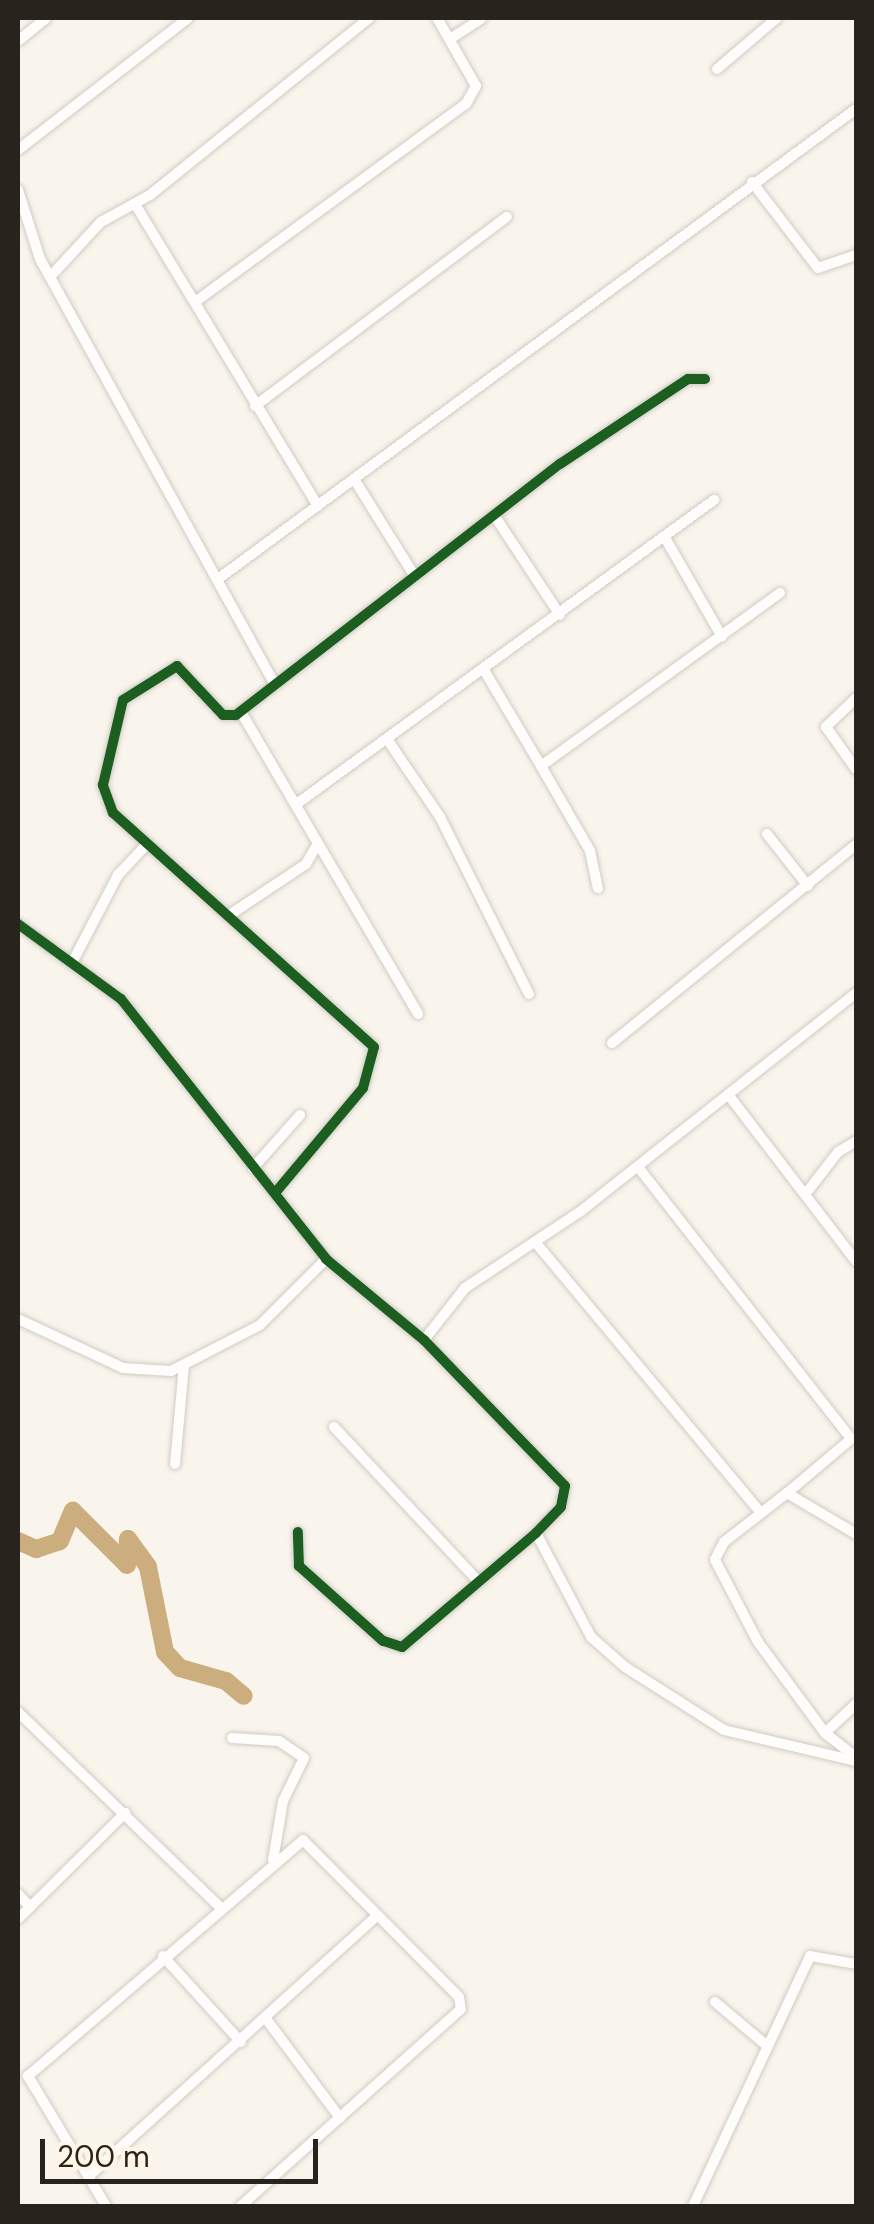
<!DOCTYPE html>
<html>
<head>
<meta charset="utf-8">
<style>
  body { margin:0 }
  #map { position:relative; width:874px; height:2224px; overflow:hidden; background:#f9f4ec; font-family:"DM Sans",sans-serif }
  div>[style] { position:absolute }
  .river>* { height:18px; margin:-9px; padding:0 9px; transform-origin:9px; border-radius:9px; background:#ccad7d }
  .roads { filter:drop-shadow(0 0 2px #d0cbc4) drop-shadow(0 0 2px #d0cbc4) }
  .street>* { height:10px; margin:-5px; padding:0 5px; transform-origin:5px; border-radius:5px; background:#fefdfc }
  .cycleway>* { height:10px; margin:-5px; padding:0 5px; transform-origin:5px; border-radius:5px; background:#1b5e20 }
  span { translate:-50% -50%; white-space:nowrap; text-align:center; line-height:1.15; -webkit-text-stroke:10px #fff5e6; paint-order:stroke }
  .frame { position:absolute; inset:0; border:20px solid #28241d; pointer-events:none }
  .scale { position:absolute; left:40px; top:2139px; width:278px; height:45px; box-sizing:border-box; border:5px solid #28241d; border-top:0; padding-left:12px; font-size:30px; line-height:35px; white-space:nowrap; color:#28241d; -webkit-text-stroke:8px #fff5e6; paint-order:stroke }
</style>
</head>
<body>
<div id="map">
  <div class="river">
    <i style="left:18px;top:1541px;width:20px;rotate:24deg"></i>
    <i style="left:36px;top:1549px;width:25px;rotate:-18deg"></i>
    <i style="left:60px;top:1541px;width:33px;rotate:-67deg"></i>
    <i style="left:73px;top:1511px;width:76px;rotate:45deg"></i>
    <i style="left:127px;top:1565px;width:26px;rotate:-88deg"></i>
    <i style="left:128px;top:1539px;width:34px;rotate:54deg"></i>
    <i style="left:148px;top:1567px;width:87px;rotate:78.7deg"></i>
    <i style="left:165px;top:1652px;width:22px;rotate:47deg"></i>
    <i style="left:180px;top:1668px;width:48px;rotate:15.8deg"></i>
    <i style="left:226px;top:1681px;width:23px;rotate:40deg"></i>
  </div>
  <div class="roads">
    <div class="street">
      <i style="left:450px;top:39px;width:38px;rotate:-33deg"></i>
      <i style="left:18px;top:41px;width:36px;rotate:-39deg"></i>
      <i style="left:717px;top:69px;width:79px;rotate:-40.4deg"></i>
      <i style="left:18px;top:150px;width:215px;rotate:-37.8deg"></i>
      <i style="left:752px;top:182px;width:108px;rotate:52.5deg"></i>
      <i style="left:818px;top:268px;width:40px;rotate:-18.9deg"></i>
      <i style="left:18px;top:190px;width:72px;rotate:72.3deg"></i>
      <i style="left:40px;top:259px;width:482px;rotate:61.1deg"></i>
      <i style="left:135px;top:204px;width:353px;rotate:58.8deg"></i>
      <i style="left:50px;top:277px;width:75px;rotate:-47.2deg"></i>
      <i style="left:101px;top:222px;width:56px;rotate:-28.9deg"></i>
      <i style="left:150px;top:195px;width:282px;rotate:-38.9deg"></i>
      <i style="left:195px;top:302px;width:336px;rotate:-36.2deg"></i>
      <i style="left:466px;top:104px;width:21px;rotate:-61deg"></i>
      <i style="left:476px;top:86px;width:78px;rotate:-119.8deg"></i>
      <i style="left:255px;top:406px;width:315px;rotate:-36.9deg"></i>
      <i style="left:354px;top:479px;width:113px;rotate:58deg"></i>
      <i style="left:496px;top:518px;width:116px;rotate:56.6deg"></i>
      <i style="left:664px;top:536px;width:116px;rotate:60.1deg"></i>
      <i style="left:222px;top:576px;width:787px;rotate:-36.38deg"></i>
      <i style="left:484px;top:670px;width:112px;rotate:59.3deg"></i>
      <i style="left:541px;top:766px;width:295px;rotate:-35.9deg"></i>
      <i style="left:856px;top:698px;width:42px;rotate:136deg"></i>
      <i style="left:826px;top:727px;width:52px;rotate:54.5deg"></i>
      <i style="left:241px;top:712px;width:350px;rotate:59.6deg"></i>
      <i style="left:387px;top:739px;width:94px;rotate:55.8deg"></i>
      <i style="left:440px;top:817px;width:198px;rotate:63.3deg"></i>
      <i style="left:541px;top:766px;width:98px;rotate:60deg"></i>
      <i style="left:590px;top:851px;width:38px;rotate:78deg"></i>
      <i style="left:298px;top:803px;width:515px;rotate:-36.07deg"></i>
      <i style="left:767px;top:834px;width:66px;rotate:51.7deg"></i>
      <i style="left:231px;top:914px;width:90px;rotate:-33.7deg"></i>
      <i style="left:306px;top:864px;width:22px;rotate:-60deg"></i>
      <i style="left:18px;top:924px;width:127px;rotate:36.1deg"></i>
      <i style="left:121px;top:999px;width:331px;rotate:51.7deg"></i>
      <i style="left:326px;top:1259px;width:127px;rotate:39.6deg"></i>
      <i style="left:424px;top:1340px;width:203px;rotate:46deg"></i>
      <i style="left:565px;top:1486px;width:21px;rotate:101deg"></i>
      <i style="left:561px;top:1507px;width:36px;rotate:134deg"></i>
      <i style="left:536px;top:1533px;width:176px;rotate:139.6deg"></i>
      <i style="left:402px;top:1647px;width:20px;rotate:-162deg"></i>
      <i style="left:383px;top:1641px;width:113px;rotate:-138.2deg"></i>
      <i style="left:299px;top:1566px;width:34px;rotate:-92deg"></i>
      <i style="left:74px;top:959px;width:95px;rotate:-62.4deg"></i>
      <i style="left:118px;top:875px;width:42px;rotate:-46.9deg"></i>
      <i style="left:612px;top:1043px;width:314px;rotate:-39.1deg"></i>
      <i style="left:730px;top:1097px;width:207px;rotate:52.5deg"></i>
      <i style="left:638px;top:1167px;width:345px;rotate:51.9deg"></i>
      <i style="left:851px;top:1439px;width:84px;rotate:139.8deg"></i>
      <i style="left:787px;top:1493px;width:80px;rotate:30.7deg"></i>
      <i style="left:253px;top:1168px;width:71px;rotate:-48.4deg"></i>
      <i style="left:807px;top:1192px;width:51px;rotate:-52.2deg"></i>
      <i style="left:838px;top:1152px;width:21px;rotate:-31deg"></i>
      <i style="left:275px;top:1193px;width:137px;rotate:-50deg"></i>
      <i style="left:363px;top:1088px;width:42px;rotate:-75deg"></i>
      <i style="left:374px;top:1047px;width:351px;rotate:-138.1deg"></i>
      <i style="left:113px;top:813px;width:30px;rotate:-110deg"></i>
      <i style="left:103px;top:785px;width:87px;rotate:-76.8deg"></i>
      <i style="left:123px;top:700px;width:64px;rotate:-32.2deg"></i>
      <i style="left:177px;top:666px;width:67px;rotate:46.8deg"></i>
      <i style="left:223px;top:715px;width:13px"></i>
      <i style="left:236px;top:715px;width:410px;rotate:-37.8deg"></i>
      <i style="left:560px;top:464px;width:154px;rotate:-33.6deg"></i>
      <i style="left:688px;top:379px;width:17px"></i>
      <i style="left:536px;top:1243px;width:351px;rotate:50.2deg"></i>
      <i style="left:18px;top:1319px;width:116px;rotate:25deg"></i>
      <i style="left:123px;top:1368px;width:48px;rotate:3.6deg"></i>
      <i style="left:171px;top:1371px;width:100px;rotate:-27.3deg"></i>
      <i style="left:260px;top:1325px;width:93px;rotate:-45deg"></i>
      <i style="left:424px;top:1340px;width:66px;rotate:-51.7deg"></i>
      <i style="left:465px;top:1288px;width:139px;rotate:-33.6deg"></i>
      <i style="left:581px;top:1211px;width:351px;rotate:-38.4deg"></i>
      <i style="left:334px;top:1427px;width:212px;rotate:46.9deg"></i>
      <i style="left:175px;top:1464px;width:98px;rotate:-84.8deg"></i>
      <i style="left:787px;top:1493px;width:80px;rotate:142.1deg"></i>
      <i style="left:724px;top:1542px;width:20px;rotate:117deg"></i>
      <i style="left:715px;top:1560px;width:93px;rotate:62.3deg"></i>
      <i style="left:758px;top:1642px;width:113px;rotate:53.6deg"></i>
      <i style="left:536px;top:1533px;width:118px;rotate:62.1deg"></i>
      <i style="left:591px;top:1637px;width:45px;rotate:41.4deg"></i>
      <i style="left:625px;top:1667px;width:117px;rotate:32.5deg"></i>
      <i style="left:724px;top:1730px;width:136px;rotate:13.2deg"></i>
      <i style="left:856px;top:1704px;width:42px;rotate:136.9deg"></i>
      <i style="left:825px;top:1733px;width:39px;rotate:38deg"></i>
      <i style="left:18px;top:1712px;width:279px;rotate:44deg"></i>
      <i style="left:232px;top:1738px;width:47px;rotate:3.7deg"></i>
      <i style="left:279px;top:1741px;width:30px;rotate:34deg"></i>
      <i style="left:304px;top:1758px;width:48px;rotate:116deg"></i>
      <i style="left:283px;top:1801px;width:60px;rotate:99.6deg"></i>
      <i style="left:18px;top:1894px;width:18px;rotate:47deg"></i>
      <i style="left:18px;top:1919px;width:151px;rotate:-44.7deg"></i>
      <i style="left:163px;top:1956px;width:116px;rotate:47.8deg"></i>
      <i style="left:715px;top:2002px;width:67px;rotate:40.1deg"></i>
      <i style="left:267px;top:2020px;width:122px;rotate:53.3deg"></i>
      <i style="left:89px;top:2176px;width:388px;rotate:-42.1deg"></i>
      <i style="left:106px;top:2206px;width:152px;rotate:-121deg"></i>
      <i style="left:28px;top:2076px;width:362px;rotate:-40.6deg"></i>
      <i style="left:303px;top:1840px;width:221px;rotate:45.2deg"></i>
      <i style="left:459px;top:1997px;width:12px;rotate:81deg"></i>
      <i style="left:461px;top:2009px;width:295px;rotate:138.2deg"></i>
      <i style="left:693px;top:2206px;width:276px;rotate:-64.9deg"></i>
      <i style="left:810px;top:1956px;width:47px;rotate:9.9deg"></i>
    </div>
  </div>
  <div class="cycleway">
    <i style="left:18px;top:924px;width:127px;rotate:36.1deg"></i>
    <i style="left:121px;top:999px;width:331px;rotate:51.7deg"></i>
    <i style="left:326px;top:1259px;width:127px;rotate:39.6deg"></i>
    <i style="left:424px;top:1340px;width:203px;rotate:46deg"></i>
    <i style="left:565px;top:1486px;width:21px;rotate:101deg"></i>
    <i style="left:561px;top:1507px;width:36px;rotate:134deg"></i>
    <i style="left:536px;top:1533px;width:176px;rotate:139.6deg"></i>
    <i style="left:402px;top:1647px;width:20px;rotate:-162deg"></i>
    <i style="left:383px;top:1641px;width:113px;rotate:-138.2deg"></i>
    <i style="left:299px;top:1566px;width:34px;rotate:-92deg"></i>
    <i style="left:275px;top:1193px;width:137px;rotate:-50deg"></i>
    <i style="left:363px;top:1088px;width:42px;rotate:-75deg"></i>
    <i style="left:374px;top:1047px;width:351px;rotate:-138.1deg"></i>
    <i style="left:113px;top:813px;width:30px;rotate:-110deg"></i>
    <i style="left:103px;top:785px;width:87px;rotate:-76.8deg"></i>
    <i style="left:123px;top:700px;width:64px;rotate:-32.2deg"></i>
    <i style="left:177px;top:666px;width:67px;rotate:46.8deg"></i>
    <i style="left:223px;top:715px;width:13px"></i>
    <i style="left:236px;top:715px;width:410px;rotate:-37.8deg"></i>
    <i style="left:560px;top:464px;width:154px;rotate:-33.6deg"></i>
    <i style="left:688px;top:379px;width:17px"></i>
  </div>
  <div class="frame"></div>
  <div class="scale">200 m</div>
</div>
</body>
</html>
